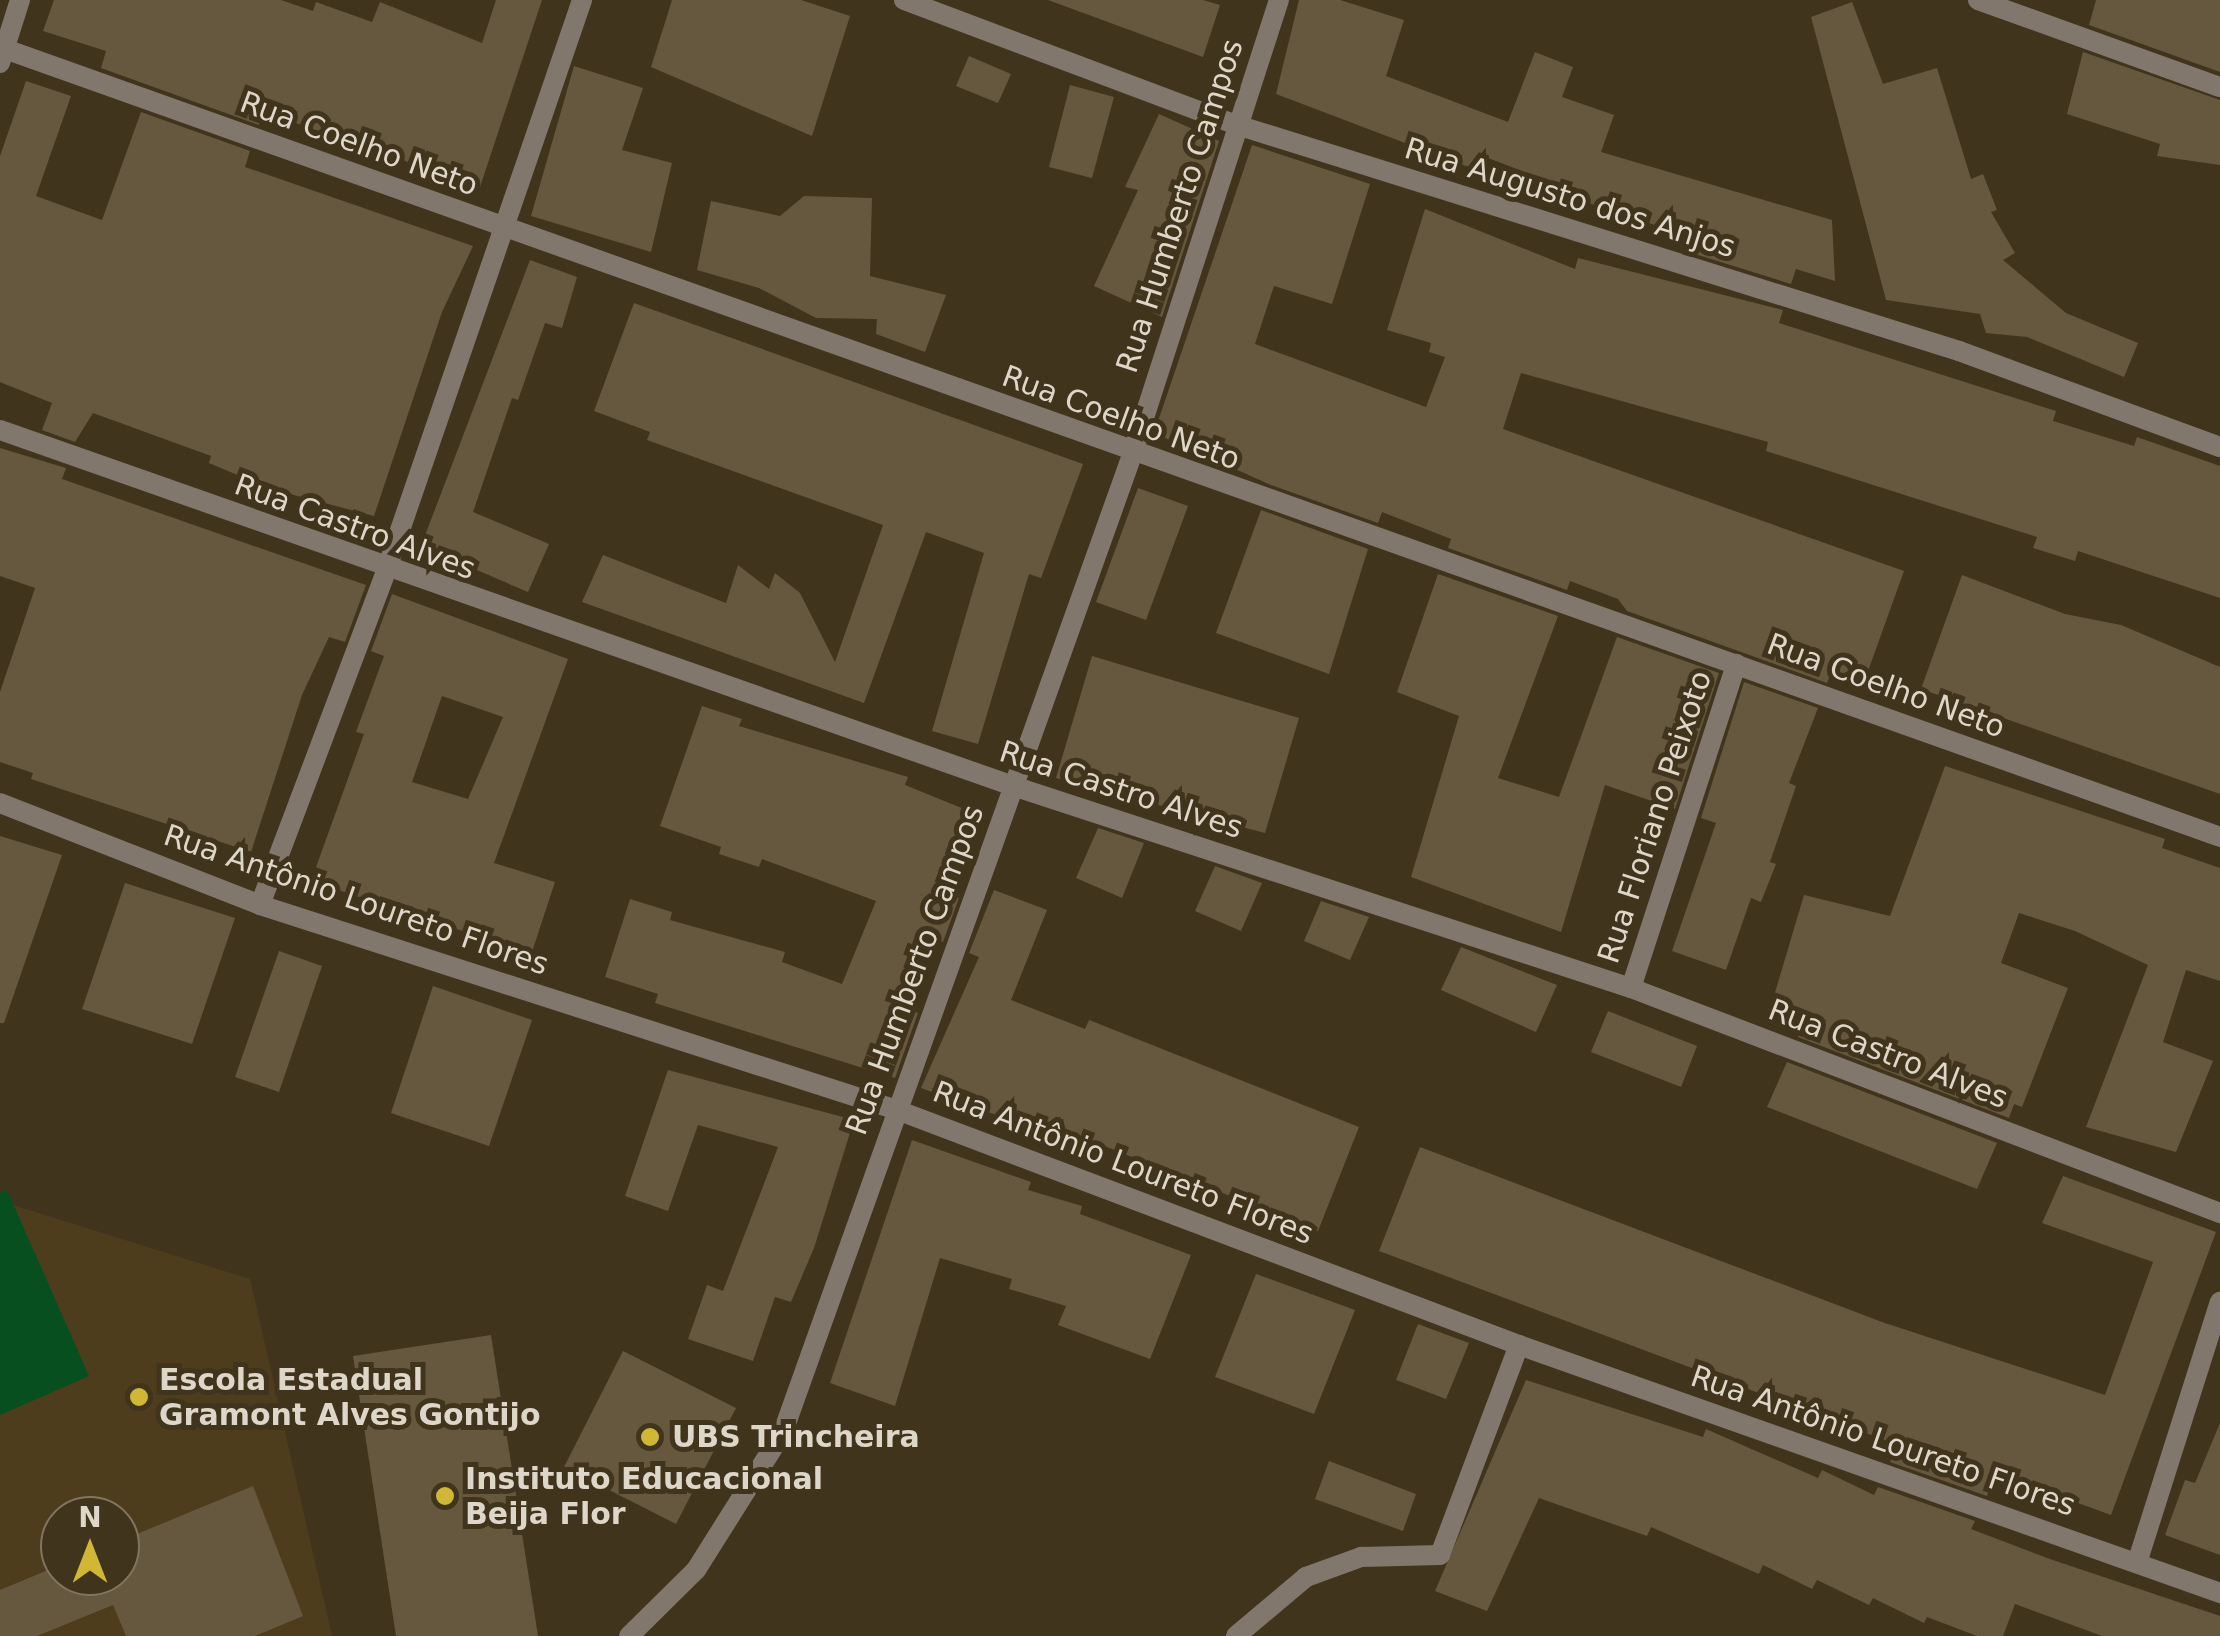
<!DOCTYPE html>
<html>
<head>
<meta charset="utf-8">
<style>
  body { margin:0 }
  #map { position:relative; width:2220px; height:1636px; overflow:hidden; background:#41341c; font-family:"DejaVu Sans",sans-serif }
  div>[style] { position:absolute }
  .built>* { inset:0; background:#4d3d1d }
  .green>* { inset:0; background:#084f1f }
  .building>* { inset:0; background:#66583f }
  .street>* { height:20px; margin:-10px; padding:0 10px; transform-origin:10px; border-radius:10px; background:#81776d }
  .dots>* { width:28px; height:28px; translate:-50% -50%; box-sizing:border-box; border:5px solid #41341c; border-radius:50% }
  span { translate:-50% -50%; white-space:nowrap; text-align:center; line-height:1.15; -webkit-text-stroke:10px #41341c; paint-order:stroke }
  .street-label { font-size:30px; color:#ded6c8 }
  .poi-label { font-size:30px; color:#ded6c8; font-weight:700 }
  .left { translate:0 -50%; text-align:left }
  .north { position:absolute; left:40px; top:1496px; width:100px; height:100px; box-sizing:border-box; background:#41341c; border:2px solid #807561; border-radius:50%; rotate:0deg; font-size:28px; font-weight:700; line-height:40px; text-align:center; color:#ded6c8 }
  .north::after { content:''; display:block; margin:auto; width:35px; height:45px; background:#d1b736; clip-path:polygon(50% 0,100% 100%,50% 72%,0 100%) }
</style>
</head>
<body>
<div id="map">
  <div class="built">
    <i style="clip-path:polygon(evenodd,0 1201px,250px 1279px,332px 1636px,0 1636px,0 1201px,60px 1516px,120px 1516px,120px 1576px,60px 1576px,60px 1516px)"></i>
  </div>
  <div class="green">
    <i style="clip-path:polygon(7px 1190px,89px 1376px,0 1415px,0 1193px)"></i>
  </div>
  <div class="building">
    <i style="clip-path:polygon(54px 0,281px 0,313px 11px,316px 2px,372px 22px,380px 2px,482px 43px,496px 0,542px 0,480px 187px,264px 112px,259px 125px,101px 68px,106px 51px,43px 31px)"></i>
    <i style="clip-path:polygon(672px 0,801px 0,850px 16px,812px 136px,651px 67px)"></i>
    <i style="clip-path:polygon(1048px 0,1203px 0,1220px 5px,1203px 57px)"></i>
    <i style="clip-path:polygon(1299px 0,1340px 0,1404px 20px,1386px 76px,1508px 122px,1535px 52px,1573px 67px,1562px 97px,1614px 115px,1601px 152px,1832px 220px,1835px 281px,1796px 269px,1791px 284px,1695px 254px,1700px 240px,1543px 188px,1546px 180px,1488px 158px,1483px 171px,1463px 165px,1276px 94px)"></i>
    <i style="clip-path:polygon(2096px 0,2220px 0,2220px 72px,2089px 25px)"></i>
    <i style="clip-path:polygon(1852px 2px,1883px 84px,1937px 68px,1971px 179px,1983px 174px,1997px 210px,1991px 212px,2015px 253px,2003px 260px,2066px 313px,2138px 343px,2124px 377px,2027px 337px,1986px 333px,1980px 314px,1886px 300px,1811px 17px)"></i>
    <i style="clip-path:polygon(2083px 52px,2220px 100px,2220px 165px,2157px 156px,2160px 144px,2067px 114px)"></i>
    <i style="clip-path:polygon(969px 56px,1011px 74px,998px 103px,956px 86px)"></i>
    <i style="clip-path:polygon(574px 66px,643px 88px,622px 150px,672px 163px,651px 252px,531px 216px)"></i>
    <i style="clip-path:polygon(26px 81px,71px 96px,36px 196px,102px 220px,141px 112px,250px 151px,245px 167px,473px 246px,442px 312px,374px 516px,271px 489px,209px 463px,211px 456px,93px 413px,75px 442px,42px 430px,52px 403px,0 382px,0 156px)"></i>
    <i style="clip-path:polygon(1070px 85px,1114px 97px,1092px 178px,1049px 167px)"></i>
    <i style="clip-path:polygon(1159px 114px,1219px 141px,1162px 317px,1094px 286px,1138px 190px,1125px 187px)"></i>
    <i style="clip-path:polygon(1252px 145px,1370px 184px,1332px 304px,1274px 286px,1255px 344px,1426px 407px,1445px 357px,1429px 352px,1431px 343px,1387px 330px,1425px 209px,1575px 269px,1578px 258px,1783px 310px,1779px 323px,2056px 411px,2053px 421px,2134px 446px,2137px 437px,2220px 466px,2220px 598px,2078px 551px,2075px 561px,2033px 548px,2037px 537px,1766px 451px,1768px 442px,1521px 373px,1503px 429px,1904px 571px,1863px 685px,1831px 673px,1827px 683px,1627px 611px,1618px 599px,1570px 581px,1567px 590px,1448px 548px,1451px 539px,1382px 512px,1378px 523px,1271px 485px,1154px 433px)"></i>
    <i style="clip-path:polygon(804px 196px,872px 198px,870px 276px,946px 295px,925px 352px,876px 334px,877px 319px,816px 318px,759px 288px,697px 270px,711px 201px,780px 216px)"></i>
    <i style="clip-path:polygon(530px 260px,577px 277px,562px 328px,545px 323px,518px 400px,512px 398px,473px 512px,549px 544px,528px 592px,421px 546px)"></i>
    <i style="clip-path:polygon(634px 303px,1083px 464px,1041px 578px,1029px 574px,978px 744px,932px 731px,984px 553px,926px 532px,864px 703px,582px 602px,603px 555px,726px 603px,738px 565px,769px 589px,775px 573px,800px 593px,835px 662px,883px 525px,647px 440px,650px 432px,594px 411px)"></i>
    <i style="clip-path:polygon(0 448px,66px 468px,62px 479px,366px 585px,345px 642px,329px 637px,302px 695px,251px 852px,31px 779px,33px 773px,0 762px,0 692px,35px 588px,0 576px)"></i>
    <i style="clip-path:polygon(1138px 488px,1188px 506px,1146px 620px,1096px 602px)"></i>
    <i style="clip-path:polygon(1261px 510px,1368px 549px,1329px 674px,1216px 633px)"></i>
    <i style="clip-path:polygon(1438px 574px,1558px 616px,1498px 778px,1559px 797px,1617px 637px,1719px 673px,1675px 809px,1605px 785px,1561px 932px,1411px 877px,1459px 716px,1397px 692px)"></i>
    <i style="clip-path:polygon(1962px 575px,2065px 614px,2121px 625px,2220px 667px,2220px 794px,1921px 689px)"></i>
    <i style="clip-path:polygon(evenodd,392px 594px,568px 659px,494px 863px,555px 882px,529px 961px,488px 948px,490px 940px,311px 881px,364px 734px,356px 732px,384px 656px,371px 651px,392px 594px,442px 696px,503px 717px,468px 799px,412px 782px,442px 696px)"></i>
    <i style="clip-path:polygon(1092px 656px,1299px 718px,1265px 833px,1056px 778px)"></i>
    <i style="clip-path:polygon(1744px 682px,1818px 708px,1789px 783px,1796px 786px,1770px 862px,1776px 864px,1761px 902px,1751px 898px,1726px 970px,1672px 951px,1716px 823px,1701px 818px)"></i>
    <i style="clip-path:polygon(702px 706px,742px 719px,739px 726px,908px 777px,905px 785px,969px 811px,937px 890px,959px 898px,943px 942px,923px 935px,895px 1004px,918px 1013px,895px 1078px,655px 1003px,658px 994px,605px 977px,630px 899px,672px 912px,670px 920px,785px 952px,782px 962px,842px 984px,876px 901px,762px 859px,759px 867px,719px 854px,721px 847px,660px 826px)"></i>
    <i style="clip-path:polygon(1945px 766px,2165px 839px,2162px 848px,2220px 868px,2220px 981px,2186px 970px,2163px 1042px,2213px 1061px,2176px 1152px,2086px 1127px,2148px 965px,2075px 931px,2019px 913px,2001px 963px,2068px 988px,2022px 1107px,2014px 1104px,2009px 1118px,1798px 1037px,1803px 1026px,1768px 1016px,1804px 895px,1890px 916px)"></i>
    <i style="clip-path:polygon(1098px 828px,1144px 843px,1122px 898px,1076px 878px)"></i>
    <i style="clip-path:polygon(0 836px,62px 855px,4px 1023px,0 1023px)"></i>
    <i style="clip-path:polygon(1215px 866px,1262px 883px,1241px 931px,1195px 911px)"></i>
    <i style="clip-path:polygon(125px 883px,235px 918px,192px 1044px,82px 1009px)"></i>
    <i style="clip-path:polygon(994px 890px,1047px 910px,1011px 1000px,1085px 1029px,1089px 1020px,1359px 1127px,1318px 1231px,1034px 1118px,1030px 1127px,921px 1088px,979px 957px,969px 953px)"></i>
    <i style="clip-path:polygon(1321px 901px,1369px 917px,1350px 960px,1304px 941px)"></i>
    <i style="clip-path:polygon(1461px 947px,1557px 985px,1536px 1032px,1441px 990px)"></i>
    <i style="clip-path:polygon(279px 951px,322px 966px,279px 1092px,235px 1077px)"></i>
    <i style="clip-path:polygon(433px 986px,532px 1020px,489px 1146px,391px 1113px)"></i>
    <i style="clip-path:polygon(1608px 1011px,1697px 1046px,1681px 1087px,1591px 1052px)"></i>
    <i style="clip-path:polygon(1787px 1062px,1997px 1143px,1977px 1189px,1767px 1107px)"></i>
    <i style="clip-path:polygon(668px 1070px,854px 1120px,814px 1248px,791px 1302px,775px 1297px,753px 1361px,688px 1339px,707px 1285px,723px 1291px,778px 1147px,698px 1125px,668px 1211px,625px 1196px)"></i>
    <i style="clip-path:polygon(912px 1140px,1031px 1182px,1028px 1190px,1082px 1206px,1080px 1214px,1191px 1255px,1150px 1359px,1058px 1325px,1066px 1306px,1009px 1289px,1012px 1279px,940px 1258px,895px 1406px,830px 1383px)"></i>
    <i style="clip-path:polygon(1420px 1147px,1882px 1322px,2105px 1395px,2153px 1262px,2042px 1223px,2063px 1176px,2216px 1232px,2111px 1515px,1996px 1473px,1987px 1496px,1890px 1462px,1898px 1445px,1379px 1251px)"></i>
    <i style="clip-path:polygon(1256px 1274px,1355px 1310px,1314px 1414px,1215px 1377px)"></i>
    <i style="clip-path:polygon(1418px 1324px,1469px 1343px,1446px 1399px,1396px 1380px)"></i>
    <i style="clip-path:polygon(491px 1335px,538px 1636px,396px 1636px,353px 1356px)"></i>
    <i style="clip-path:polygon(623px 1351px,736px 1408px,676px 1524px,564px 1467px)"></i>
    <i style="clip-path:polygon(1526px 1380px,1703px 1437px,1706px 1429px,1818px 1478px,1822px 1470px,1874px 1495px,1878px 1487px,1975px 1521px,1971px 1529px,2050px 1559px,2220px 1616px,2220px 1636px,2102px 1636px,2015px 1604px,2003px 1636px,1977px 1636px,1927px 1617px,1924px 1623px,1873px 1598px,1869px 1605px,1817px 1580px,1812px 1589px,1763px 1565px,1759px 1574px,1651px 1527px,1647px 1536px,1539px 1498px,1487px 1611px,1435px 1591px)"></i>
    <i style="clip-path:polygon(2220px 1423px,2220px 1555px,2165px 1535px,2185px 1480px,2195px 1483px)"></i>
    <i style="clip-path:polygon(1329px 1461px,1416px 1494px,1403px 1531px,1315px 1499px)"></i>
    <i style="clip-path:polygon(253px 1486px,303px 1616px,255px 1636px,126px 1636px,113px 1605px,37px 1636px,0 1636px,0 1590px,60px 1565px,60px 1576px,120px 1576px,120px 1541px)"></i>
  </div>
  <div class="street">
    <i style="left:904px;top:0;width:356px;rotate:20.6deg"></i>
    <i style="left:1237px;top:125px;width:757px;rotate:17.38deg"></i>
    <i style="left:1959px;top:351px;width:278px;rotate:20.2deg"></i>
    <i style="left:1978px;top:0;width:257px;rotate:19.8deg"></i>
    <i style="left:5px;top:49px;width:2351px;rotate:19.58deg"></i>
    <i style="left:0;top:63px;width:66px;rotate:-72.4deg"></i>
    <i style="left:0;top:430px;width:1074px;rotate:19.36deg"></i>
    <i style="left:1013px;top:786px;width:650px;rotate:18.1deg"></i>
    <i style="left:1631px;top:988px;width:631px;rotate:20.91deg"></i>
    <i style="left:0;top:803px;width:279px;rotate:21.4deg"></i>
    <i style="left:260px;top:905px;width:669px;rotate:17.84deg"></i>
    <i style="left:897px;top:1110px;width:665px;rotate:20.7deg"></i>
    <i style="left:1519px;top:1345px;width:744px;rotate:19.48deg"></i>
    <i style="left:260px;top:905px;width:357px;rotate:-69.3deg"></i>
    <i style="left:386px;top:571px;width:604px;rotate:-71.05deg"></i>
    <i style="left:1631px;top:988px;width:341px;rotate:-72deg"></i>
    <i style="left:2137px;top:1563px;width:274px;rotate:-72.4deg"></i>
    <i style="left:629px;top:1636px;width:94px;rotate:-44.6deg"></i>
    <i style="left:696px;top:1570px;width:163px;rotate:-57.8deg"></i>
    <i style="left:783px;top:1432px;width:1037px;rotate:-70.34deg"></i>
    <i style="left:1132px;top:455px;width:478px;rotate:-72.1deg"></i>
    <i style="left:1236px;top:1636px;width:92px;rotate:-40.1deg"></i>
    <i style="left:1306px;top:1577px;width:59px;rotate:-20deg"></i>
    <i style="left:1361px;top:1557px;width:79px;rotate:-1.5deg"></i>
    <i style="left:1440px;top:1555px;width:224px;rotate:-69.4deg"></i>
  </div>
  <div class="dots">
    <i style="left:139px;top:1397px;background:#d1b736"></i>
    <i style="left:650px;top:1437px;background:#d1b736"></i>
    <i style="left:445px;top:1496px;background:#d1b736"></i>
  </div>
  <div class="street-label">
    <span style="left:359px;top:144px;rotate:20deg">Rua Coelho Neto</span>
    <span style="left:1570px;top:198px;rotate:17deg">Rua Augusto dos Anjos</span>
    <span style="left:1180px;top:206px;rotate:-72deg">Rua Humberto Campos</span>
    <span style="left:1121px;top:418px;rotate:20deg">Rua Coelho Neto</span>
    <span style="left:355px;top:527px;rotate:20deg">Rua Castro Alves</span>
    <span style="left:1886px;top:686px;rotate:20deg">Rua Coelho Neto</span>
    <span style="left:1121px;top:790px;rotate:18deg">Rua Castro Alves</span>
    <span style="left:1655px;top:817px;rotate:-72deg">Rua Floriano Peixoto</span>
    <span style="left:356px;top:900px;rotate:19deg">Rua Antônio Loureto Flores</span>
    <span style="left:915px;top:970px;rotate:-70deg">Rua Humberto Campos</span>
    <span style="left:1888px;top:1054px;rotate:21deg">Rua Castro Alves</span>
    <span style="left:1123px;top:1163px;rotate:21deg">Rua Antônio Loureto Flores</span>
    <span style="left:1883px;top:1441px;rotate:19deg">Rua Antônio Loureto Flores</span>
  </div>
  <div class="poi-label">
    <span class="left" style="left:159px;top:1397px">Escola Estadual<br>Gramont Alves Gontijo</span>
    <span class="left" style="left:672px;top:1437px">UBS Trincheira</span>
    <span class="left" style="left:465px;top:1496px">Instituto Educacional<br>Beija Flor</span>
  </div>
  <div class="north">N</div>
</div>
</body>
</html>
